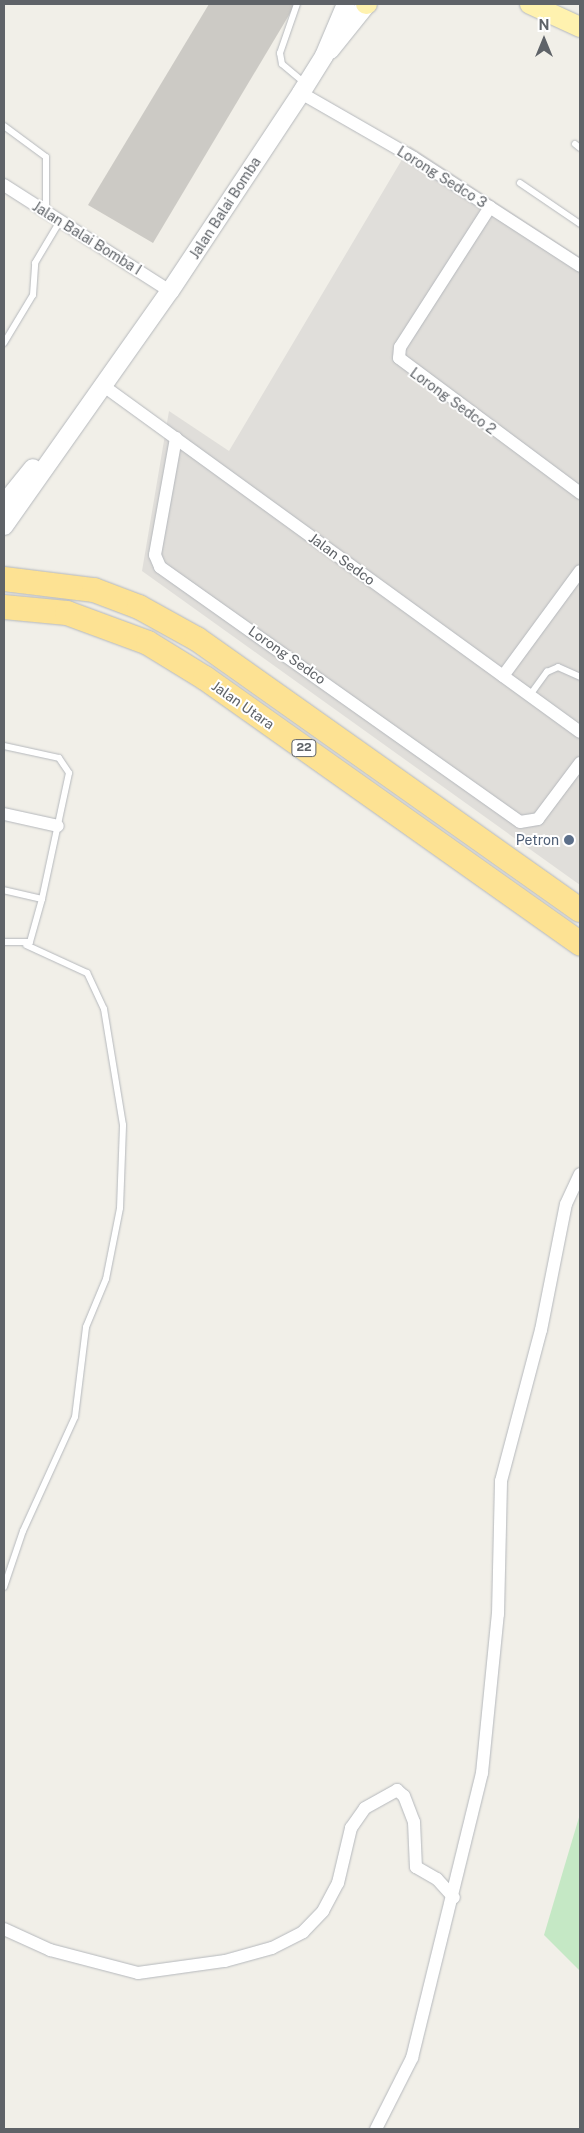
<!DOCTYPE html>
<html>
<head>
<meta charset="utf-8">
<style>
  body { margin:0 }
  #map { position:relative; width:584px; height:2133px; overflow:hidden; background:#f1efe8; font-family:"Public Sans",sans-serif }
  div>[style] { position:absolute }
  .industrial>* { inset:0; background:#e0deda }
  .green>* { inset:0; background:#c5e8c5 }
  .building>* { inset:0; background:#cccac5 }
  .roads { filter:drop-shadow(0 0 1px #b5b8bc) drop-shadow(0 0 1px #b5b8bc) }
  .lane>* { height:6px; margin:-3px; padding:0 3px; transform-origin:3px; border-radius:3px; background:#fff }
  .street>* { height:12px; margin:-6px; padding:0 6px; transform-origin:6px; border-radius:6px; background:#fff }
  .secondary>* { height:18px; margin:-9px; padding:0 9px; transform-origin:9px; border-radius:9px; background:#fff }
  .primary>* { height:20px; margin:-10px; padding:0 10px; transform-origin:10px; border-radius:10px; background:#fff2af }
  .highway>* { height:24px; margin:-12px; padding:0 12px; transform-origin:12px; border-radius:12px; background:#fde293 }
  .dots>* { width:14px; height:14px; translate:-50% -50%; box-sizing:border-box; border:2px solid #fff; border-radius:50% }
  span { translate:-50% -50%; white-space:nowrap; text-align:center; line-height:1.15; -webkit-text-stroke:4px #fff; paint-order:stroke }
  .shield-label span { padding:1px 4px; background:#fff; border:1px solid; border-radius:4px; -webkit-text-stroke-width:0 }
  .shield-label { font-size:12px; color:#5f6368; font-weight:700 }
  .street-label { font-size:14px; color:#5f6368 }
  .service-label { font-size:14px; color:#4e5e75 }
  .right { translate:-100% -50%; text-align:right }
  .frame { position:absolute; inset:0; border:5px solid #5f6368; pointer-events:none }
  .north { position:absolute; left:519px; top:15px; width:50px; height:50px; -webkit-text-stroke:4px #fff; paint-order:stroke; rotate:0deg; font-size:14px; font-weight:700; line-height:20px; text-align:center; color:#5f6368 }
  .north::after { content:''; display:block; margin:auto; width:18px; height:22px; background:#5f6368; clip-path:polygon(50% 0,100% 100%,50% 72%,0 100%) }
</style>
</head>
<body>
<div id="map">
  <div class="industrial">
    <i style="clip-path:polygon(410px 146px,580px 257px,580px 885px,142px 571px,169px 411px,229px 451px)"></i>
  </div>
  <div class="green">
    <i style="clip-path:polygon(580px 1814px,580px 1971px,544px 1935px)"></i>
  </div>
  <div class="building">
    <i style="clip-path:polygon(209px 4px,295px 5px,153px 243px,88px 205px)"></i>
  </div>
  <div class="roads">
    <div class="lane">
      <i style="left:297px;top:4px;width:52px;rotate:109.1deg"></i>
      <i style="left:280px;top:53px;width:11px;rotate:80deg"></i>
      <i style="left:282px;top:64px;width:30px;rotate:40deg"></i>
      <i style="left:4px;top:126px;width:52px;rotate:36.4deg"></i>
      <i style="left:46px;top:157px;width:55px;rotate:90deg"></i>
      <i style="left:575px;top:144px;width:6px;rotate:39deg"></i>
      <i style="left:520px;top:183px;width:73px;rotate:34.3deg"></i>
      <i style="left:4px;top:343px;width:56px;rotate:-58.9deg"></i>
      <i style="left:33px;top:295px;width:32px;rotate:-86deg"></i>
      <i style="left:35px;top:263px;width:49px;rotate:-59.2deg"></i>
      <i style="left:530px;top:695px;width:29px;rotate:-54deg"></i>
      <i style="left:547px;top:672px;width:12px;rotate:-24deg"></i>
      <i style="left:558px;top:667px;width:24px;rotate:24deg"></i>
      <i style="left:4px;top:746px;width:56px;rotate:12.3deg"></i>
      <i style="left:59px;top:758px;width:18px;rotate:56deg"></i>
      <i style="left:69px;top:773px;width:129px;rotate:102.1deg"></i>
      <i style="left:42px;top:899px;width:39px;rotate:-167deg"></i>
      <i style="left:4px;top:942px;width:26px"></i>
      <i style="left:30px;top:942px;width:45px;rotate:-74.4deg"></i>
      <i style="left:4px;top:1587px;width:59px;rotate:-71.3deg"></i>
      <i style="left:23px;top:1531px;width:125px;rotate:-65.5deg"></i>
      <i style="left:75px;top:1417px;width:91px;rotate:-83deg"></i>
      <i style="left:86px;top:1327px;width:52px;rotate:-67.4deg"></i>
      <i style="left:106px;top:1279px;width:72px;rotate:-78.8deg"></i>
      <i style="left:120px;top:1208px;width:83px;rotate:-87.9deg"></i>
      <i style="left:123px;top:1125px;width:118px;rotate:-99.3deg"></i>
      <i style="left:104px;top:1009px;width:40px;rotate:-115deg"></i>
      <i style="left:87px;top:973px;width:67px;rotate:-155.3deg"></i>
    </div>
    <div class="street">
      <i style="left:301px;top:93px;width:130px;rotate:29.9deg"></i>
      <i style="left:414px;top:158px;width:198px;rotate:33deg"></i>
      <i style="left:4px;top:185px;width:197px;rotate:32.6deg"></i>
      <i style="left:490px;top:207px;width:166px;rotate:122.7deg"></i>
      <i style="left:400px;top:347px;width:11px;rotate:95deg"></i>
      <i style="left:399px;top:358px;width:226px;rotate:36.7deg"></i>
      <i style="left:105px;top:387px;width:587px;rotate:35.99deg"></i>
      <i style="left:176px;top:438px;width:119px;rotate:100.2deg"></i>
      <i style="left:155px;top:555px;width:13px;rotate:67deg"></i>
      <i style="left:160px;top:567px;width:441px;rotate:35.3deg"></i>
      <i style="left:520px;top:822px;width:18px;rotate:-9deg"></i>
      <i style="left:538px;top:819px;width:70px;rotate:-53.1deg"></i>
      <i style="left:503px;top:676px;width:130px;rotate:-53.7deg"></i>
      <i style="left:4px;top:814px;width:55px;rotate:12.5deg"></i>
      <i style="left:4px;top:1929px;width:51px;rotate:24.5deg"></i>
      <i style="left:50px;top:1950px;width:91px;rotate:14.6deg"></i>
      <i style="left:138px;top:1973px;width:88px;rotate:-7.9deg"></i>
      <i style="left:225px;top:1961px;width:49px;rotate:-15.5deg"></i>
      <i style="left:272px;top:1948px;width:35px;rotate:-27deg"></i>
      <i style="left:303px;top:1932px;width:29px;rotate:-46deg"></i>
      <i style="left:323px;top:1911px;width:32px;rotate:-62deg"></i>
      <i style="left:338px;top:1883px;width:57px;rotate:-76.7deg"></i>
      <i style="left:351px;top:1828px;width:24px;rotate:-55deg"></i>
      <i style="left:365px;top:1808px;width:37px;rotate:-29deg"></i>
      <i style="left:397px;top:1790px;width:9px;rotate:41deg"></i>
      <i style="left:404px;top:1796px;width:28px;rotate:69deg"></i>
      <i style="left:414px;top:1822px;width:45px;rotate:87.5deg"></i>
      <i style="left:416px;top:1867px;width:24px;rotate:30deg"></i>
      <i style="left:437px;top:1879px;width:25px;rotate:48deg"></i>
      <i style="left:376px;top:2129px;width:80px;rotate:-63.1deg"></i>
      <i style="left:412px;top:2058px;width:293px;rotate:-76.2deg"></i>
      <i style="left:482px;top:1773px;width:160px;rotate:-84.3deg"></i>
      <i style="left:498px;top:1614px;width:133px;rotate:-88.7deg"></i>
      <i style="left:501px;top:1481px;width:156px;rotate:-75.2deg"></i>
      <i style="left:541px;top:1330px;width:128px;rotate:-78.8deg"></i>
      <i style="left:566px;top:1204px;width:33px;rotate:-65deg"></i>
    </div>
    <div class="secondary">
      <i style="left:330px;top:50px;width:59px;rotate:-51.2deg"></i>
      <i style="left:4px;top:504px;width:46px;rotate:-51.1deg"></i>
      <i style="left:4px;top:526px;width:288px;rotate:-54.8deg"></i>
      <i style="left:170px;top:291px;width:237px;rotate:-56.5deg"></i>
      <i style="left:301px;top:93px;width:44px;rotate:-58.1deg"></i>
      <i style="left:324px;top:56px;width:56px;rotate:-67.1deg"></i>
    </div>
    <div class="primary">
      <i style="left:366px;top:4px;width:1px"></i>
      <i style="left:530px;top:4px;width:55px;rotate:24.7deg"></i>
    </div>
    <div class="highway">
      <i style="left:4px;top:579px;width:91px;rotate:7deg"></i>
      <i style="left:94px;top:590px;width:48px;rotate:20.7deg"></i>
      <i style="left:139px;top:607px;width:66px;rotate:28.9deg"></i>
      <i style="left:197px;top:639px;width:469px;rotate:35.3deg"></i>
      <i style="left:4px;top:607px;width:63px;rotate:5.4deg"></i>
      <i style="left:67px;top:613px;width:86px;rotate:20.3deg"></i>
      <i style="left:148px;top:643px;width:67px;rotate:31.6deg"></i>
      <i style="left:205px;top:678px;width:460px;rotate:35.3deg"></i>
    </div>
  </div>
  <div class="dots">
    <i style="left:569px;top:840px;background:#5c6f8a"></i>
  </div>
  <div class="shield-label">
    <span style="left:304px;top:748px">22</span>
  </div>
  <div class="street-label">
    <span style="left:442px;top:177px;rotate:32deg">Lorong Sedco 3</span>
    <span style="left:225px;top:208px;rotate:-57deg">Jalan Balai Bomba</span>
    <span style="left:87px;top:238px;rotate:32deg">Jalan Balai Bomba I</span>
    <span style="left:453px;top:401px;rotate:36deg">Lorong Sedco 2</span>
    <span style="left:342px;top:559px;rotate:36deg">Jalan Sedco</span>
    <span style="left:287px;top:655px;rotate:35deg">Lorong Sedco</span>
    <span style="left:243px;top:705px;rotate:35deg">Jalan Utara</span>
  </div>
  <div class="service-label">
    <span class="right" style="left:559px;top:840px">Petron</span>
  </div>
  <div class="frame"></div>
  <div class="north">N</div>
</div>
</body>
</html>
